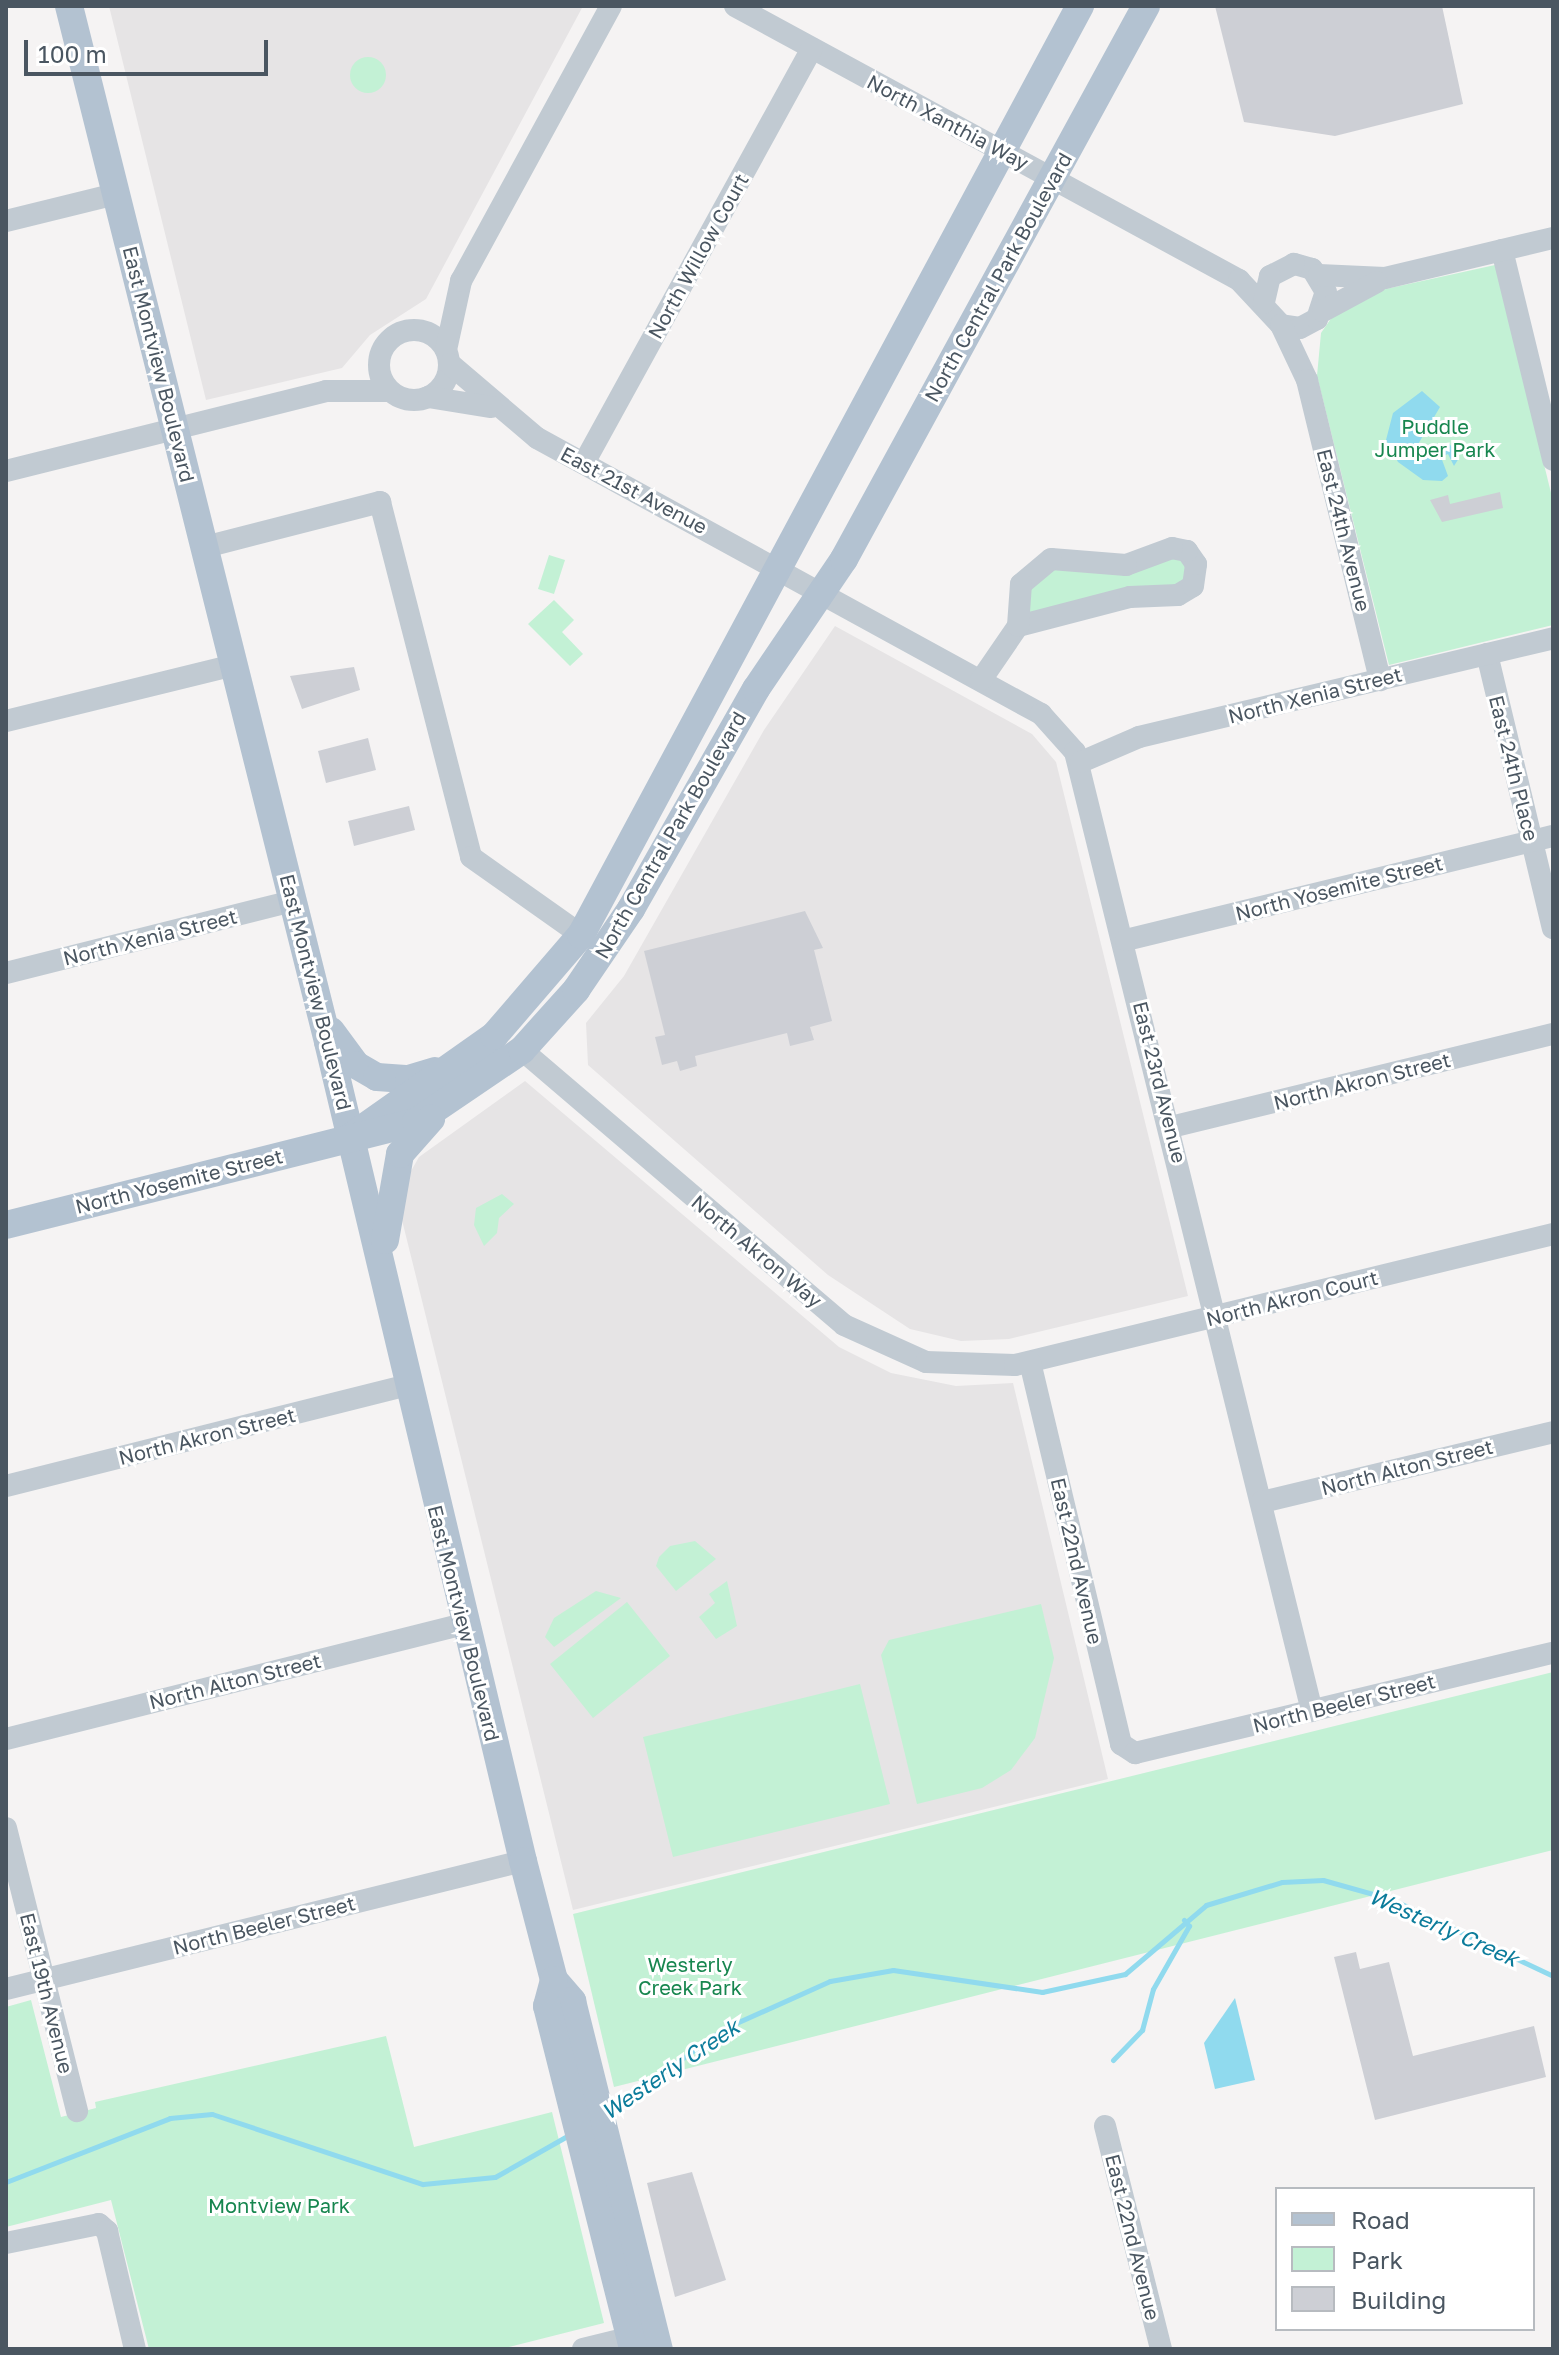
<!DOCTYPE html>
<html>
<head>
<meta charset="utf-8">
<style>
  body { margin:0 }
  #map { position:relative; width:1559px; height:2355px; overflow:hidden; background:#f5f3f3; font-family:"Golos Text",sans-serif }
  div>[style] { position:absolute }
  .education>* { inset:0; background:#e6e4e5 }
  .green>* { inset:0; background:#c3f1d5 }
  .round { border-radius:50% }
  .water>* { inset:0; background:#90daee }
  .stream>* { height:5px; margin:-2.5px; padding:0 2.5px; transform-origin:2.5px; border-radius:2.5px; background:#90daee }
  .building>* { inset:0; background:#cdcfd5 }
  .minor>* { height:22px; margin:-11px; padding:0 11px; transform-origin:11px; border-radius:11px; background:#c1cad2 }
  .minor>.ring { margin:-11px; padding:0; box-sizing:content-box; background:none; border:22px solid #c1cad2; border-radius:50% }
  .major>* { height:28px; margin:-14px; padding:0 14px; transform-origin:14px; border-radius:14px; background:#b3c2d1 }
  span { translate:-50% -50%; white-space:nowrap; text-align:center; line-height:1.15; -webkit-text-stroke:6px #fff; paint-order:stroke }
  .street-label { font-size:20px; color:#4a5661 }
  .park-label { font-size:20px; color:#17864f }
  .water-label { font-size:22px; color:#0c7c9b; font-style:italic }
  .frame { position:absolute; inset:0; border:8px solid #4a5661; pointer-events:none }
  .legend { position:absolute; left:1275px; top:2187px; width:260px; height:144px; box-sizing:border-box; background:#fff; border:2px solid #b7bbc0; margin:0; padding:10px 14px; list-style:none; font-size:24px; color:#4a5661 }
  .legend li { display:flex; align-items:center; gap:16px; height:40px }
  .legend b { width:40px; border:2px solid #b7bbc0 }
  .scale { position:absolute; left:24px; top:40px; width:244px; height:36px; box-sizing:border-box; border:4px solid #4a5661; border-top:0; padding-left:10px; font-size:24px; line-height:28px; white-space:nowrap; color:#4a5661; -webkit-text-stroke:6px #fff; paint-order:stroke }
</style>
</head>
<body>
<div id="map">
  <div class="education">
    <i style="clip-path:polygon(109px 6px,583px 6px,426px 299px,370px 335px,342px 368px,206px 400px)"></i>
    <i style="clip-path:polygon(835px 626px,1032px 734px,1056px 762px,1188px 1296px,1009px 1339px,961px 1341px,910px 1329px,828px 1275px,588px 1065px,586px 1023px,624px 976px,764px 730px)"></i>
    <i style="clip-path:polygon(525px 1081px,839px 1347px,891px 1373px,956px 1386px,1013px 1383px,1108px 1779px,573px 1910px,400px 1212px,403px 1185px,419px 1157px)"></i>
  </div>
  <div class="green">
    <i class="round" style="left:350px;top:57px;width:36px;height:36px"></i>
    <i style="clip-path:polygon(1495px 265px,1553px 501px,1553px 625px,1389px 665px,1317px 376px,1321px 333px,1339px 307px,1381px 290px)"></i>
    <i style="clip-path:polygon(1183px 554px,1188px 583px,1025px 615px,1027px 588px,1041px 571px)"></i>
    <i style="clip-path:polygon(549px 555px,565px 560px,554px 594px,538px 589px)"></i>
    <i style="clip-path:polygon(554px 600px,574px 620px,562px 632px,583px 654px,570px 666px,528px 624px)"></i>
    <i style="clip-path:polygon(502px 1194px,514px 1204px,499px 1218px,497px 1233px,484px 1246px,474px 1225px,476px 1208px)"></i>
    <i style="clip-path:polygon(695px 1541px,716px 1559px,676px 1591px,656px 1566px,659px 1557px,670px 1546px)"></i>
    <i style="clip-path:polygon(727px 1581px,737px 1626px,716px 1639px,699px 1617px,715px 1603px,709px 1594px)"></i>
    <i style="clip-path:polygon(596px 1591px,621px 1598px,554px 1647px,545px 1637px,554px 1618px)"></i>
    <i style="clip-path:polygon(627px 1602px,670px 1656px,593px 1718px,550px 1664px)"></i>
    <i style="clip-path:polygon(1041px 1604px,1054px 1658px,1035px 1738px,1011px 1770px,982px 1788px,917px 1804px,881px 1655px,889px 1640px)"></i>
    <i style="clip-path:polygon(1553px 1672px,1553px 1850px,614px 2087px,573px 1914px)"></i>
    <i style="clip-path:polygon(860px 1684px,890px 1804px,673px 1857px,643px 1737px)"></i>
    <i style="clip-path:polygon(31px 2000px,61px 2117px,96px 2108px,95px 2102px,386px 2036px,414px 2147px,552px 2112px,604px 2323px,501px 2349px,149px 2349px,111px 2200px,6px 2227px,6px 2007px)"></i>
  </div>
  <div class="water">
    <i style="clip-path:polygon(1422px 391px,1440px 407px,1417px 446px,1426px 456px,1436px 444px,1449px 443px,1459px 458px,1454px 466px,1448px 454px,1441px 457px,1448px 476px,1442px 481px,1423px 480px,1398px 462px,1386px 440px,1393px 413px)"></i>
    <i style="clip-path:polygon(1235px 1998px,1255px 2080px,1215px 2089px,1204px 2043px)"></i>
  </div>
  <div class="stream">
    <i style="left:1113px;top:2060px;width:42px;rotate:-46deg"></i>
    <i style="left:1142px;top:2030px;width:42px;rotate:-75deg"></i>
    <i style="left:1153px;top:1989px;width:73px;rotate:-60.3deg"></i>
    <i style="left:1189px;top:1926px;width:8px;rotate:-130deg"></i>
    <i style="left:609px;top:2111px;width:143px;rotate:-35.6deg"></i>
    <i style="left:725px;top:2028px;width:115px;rotate:-24.1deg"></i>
    <i style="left:830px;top:1981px;width:64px;rotate:-9.9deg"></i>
    <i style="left:893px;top:1970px;width:151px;rotate:8.4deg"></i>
    <i style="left:1042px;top:1992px;width:85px;rotate:-12.2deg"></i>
    <i style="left:1125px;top:1974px;width:106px;rotate:-40.4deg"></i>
    <i style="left:1206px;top:1905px;width:79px;rotate:-16.8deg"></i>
    <i style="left:1282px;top:1882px;width:41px;rotate:-2.8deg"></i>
    <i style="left:1323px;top:1880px;width:71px;rotate:15.6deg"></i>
    <i style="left:1391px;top:1899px;width:179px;rotate:25.4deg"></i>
    <i style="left:6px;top:2182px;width:176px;rotate:-21.3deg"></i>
    <i style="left:170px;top:2118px;width:42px;rotate:-5.4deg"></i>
    <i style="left:212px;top:2114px;width:222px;rotate:18.4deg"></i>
    <i style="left:423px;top:2184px;width:72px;rotate:-5.6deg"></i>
    <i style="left:495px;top:2177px;width:85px;rotate:-29.6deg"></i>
  </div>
  <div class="building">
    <i style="clip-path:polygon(1215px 6px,1442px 6px,1463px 104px,1335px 136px,1244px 122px)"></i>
    <i style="clip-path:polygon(1500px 492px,1503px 508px,1442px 522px,1430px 500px,1448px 495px,1450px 504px)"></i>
    <i style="clip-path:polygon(354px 667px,360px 690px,302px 709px,290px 676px)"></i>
    <i style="clip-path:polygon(368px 738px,376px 770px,326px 783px,318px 751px)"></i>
    <i style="clip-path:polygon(409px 806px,415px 830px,354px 846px,348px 821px)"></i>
    <i style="clip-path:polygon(805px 911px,823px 948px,814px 950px,832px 1021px,810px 1027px,814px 1040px,790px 1046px,787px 1033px,695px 1056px,697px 1066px,680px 1071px,677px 1061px,662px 1065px,655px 1037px,665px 1035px,644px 951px)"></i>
    <i style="clip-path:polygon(1356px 1952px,1360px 1969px,1389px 1962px,1413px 2056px,1534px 2026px,1546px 2077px,1375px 2120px,1334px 1957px)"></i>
    <i style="clip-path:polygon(692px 2172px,726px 2280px,675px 2297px,647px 2183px)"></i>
  </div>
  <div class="minor">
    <i style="left:735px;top:6px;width:574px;rotate:28.53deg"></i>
    <i style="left:1239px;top:280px;width:62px;rotate:47deg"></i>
    <i style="left:1281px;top:325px;width:19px;rotate:9deg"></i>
    <i style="left:1300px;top:328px;width:19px;rotate:-28deg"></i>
    <i style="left:1317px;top:319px;width:28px;rotate:-72deg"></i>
    <i style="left:1326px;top:292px;width:27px;rotate:-121deg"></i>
    <i style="left:1312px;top:269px;width:19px;rotate:-164deg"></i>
    <i style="left:1294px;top:264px;width:27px;rotate:153deg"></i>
    <i style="left:1270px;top:276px;width:28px;rotate:103deg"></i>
    <i style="left:6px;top:221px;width:113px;rotate:-13.8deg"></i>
    <i style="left:1502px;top:250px;width:216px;rotate:76.3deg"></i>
    <i style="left:1319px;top:275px;width:66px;rotate:2.6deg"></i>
    <i style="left:1385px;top:278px;width:173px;rotate:-13.4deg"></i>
    <i style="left:1323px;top:311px;width:61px;rotate:-28.2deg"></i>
    <i style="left:1281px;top:325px;width:61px;rotate:64.7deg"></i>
    <i style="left:1307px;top:380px;width:309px;rotate:76.3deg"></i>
    <i class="ring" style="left:379px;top:330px;width:48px;height:48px"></i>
    <i style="left:446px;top:350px;width:71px;rotate:-77.7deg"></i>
    <i style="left:461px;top:281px;width:313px;rotate:-61.4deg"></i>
    <i style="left:450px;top:364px;width:114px;rotate:40.4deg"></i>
    <i style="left:537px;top:438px;width:575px;rotate:28.71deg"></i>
    <i style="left:1041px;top:714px;width:51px;rotate:48.2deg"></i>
    <i style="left:1075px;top:752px;width:988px;rotate:76.12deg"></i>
    <i style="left:428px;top:397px;width:64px;rotate:9deg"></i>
    <i style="left:584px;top:463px;width:473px;rotate:-61.2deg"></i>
    <i style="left:6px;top:471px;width:330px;rotate:-14deg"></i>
    <i style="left:326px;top:391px;width:63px"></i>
    <i style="left:205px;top:547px;width:181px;rotate:-14.4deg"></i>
    <i style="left:380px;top:502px;width:366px;rotate:75.6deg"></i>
    <i style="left:471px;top:857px;width:135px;rotate:35.3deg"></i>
    <i style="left:1487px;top:654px;width:282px;rotate:76.5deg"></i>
    <i style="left:981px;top:680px;width:65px;rotate:-55.6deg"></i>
    <i style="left:1018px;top:626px;width:116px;rotate:-14.5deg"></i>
    <i style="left:1130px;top:597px;width:48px;rotate:-2.4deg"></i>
    <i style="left:1178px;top:595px;width:17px;rotate:-31deg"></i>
    <i style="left:1193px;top:586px;width:22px;rotate:-82deg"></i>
    <i style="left:1196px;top:564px;width:16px;rotate:-125deg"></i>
    <i style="left:1187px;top:551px;width:15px;rotate:-169deg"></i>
    <i style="left:1172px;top:548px;width:49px;rotate:159.7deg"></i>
    <i style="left:1126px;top:565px;width:75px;rotate:-175.4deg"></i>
    <i style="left:1051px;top:559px;width:39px;rotate:140deg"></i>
    <i style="left:1021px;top:584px;width:42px;rotate:94.1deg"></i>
    <i style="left:6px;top:721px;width:235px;rotate:-13.8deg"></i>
    <i style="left:1081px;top:762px;width:63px;rotate:-23.3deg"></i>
    <i style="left:1139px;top:737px;width:426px;rotate:-13.4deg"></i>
    <i style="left:1126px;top:940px;width:439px;rotate:-13.7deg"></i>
    <i style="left:6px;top:973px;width:296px;rotate:-14.1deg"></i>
    <i style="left:522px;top:1050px;width:423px;rotate:40.5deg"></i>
    <i style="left:844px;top:1325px;width:90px;rotate:24.3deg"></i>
    <i style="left:926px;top:1362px;width:89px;rotate:1.9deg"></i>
    <i style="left:1015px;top:1365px;width:554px;rotate:-13.68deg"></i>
    <i style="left:1171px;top:1127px;width:393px;rotate:-13.7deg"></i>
    <i style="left:1030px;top:1362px;width:393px;rotate:76.6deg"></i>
    <i style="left:1121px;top:1744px;width:17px;rotate:33deg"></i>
    <i style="left:1135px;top:1753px;width:430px;rotate:-13.5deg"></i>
    <i style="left:6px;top:1486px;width:415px;rotate:-14.1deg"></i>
    <i style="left:1262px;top:1502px;width:299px;rotate:-13.5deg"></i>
    <i style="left:6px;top:1739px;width:473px;rotate:-14.1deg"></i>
    <i style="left:6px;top:1828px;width:292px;rotate:75.9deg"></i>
    <i style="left:6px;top:1989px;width:533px;rotate:-13.91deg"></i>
    <i style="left:1105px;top:2126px;width:230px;rotate:75.9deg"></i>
    <i style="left:6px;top:2243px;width:95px;rotate:-11.5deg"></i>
    <i style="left:99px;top:2224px;width:11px;rotate:41deg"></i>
    <i style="left:107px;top:2231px;width:121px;rotate:76.7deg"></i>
    <i style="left:583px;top:2349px;width:63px;rotate:-13.8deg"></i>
  </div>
  <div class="major">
    <i style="left:69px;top:6px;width:1068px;rotate:75.96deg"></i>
    <i style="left:328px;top:1042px;width:842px;rotate:76.61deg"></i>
    <i style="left:523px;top:1861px;width:123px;rotate:75.4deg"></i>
    <i style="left:554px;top:1980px;width:28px;rotate:49deg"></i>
    <i style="left:572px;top:2001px;width:359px;rotate:76deg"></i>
    <i style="left:331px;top:1031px;width:42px;rotate:53.7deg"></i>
    <i style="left:356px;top:1065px;width:24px;rotate:30deg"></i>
    <i style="left:377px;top:1077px;width:32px;rotate:4deg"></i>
    <i style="left:409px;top:1079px;width:27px;rotate:-17deg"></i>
    <i style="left:352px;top:1136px;width:174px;rotate:-35.2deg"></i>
    <i style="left:494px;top:1036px;width:133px;rotate:-49.3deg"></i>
    <i style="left:581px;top:935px;width:1055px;rotate:-61.76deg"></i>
    <i style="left:6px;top:1225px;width:423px;rotate:-14.1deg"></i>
    <i style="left:416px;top:1122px;width:128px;rotate:-34.2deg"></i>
    <i style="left:522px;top:1050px;width:81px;rotate:-48deg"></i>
    <i style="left:576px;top:990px;width:98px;rotate:-55.8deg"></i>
    <i style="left:631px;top:909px;width:253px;rotate:-60.4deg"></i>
    <i style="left:756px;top:689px;width:157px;rotate:-55.9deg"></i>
    <i style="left:844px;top:559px;width:630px;rotate:-61.36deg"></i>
    <i style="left:385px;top:1240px;width:87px;rotate:-80.1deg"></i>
    <i style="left:400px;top:1154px;width:47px;rotate:-48.5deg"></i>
    <i style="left:554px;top:1980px;width:27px;rotate:105deg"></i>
    <i style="left:547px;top:2006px;width:354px;rotate:75.9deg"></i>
  </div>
  <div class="street-label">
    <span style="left:948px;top:122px;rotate:28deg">North Xanthia Way</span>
    <span style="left:698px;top:256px;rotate:-61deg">North Willow Court</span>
    <span style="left:998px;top:277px;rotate:-61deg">North Central Park Boulevard</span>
    <span style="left:159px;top:364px;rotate:76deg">East Montview Boulevard</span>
    <span style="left:634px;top:490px;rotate:28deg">East 21st Avenue</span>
    <span style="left:1344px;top:530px;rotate:76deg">East 24th Avenue</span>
    <span style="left:1315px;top:695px;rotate:-14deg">North Xenia Street</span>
    <span style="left:1514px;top:768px;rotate:76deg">East 24th Place</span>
    <span style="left:670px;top:835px;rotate:-60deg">North Central Park Boulevard</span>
    <span style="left:1339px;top:888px;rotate:-14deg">North Yosemite Street</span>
    <span style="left:150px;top:937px;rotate:-14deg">North Xenia Street</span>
    <span style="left:316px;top:992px;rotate:76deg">East Montview Boulevard</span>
    <span style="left:1362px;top:1081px;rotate:-14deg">North Akron Street</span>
    <span style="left:1160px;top:1082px;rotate:76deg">East 23rd Avenue</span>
    <span style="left:179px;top:1181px;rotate:-14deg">North Yosemite Street</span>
    <span style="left:757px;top:1251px;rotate:40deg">North Akron Way</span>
    <span style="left:1292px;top:1298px;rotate:-14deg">North Akron Court</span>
    <span style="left:207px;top:1436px;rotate:-14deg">North Akron Street</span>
    <span style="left:1407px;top:1467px;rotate:-14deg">North Alton Street</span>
    <span style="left:1077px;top:1561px;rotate:77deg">East 22nd Avenue</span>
    <span style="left:464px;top:1623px;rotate:76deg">East Montview Boulevard</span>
    <span style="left:235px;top:1681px;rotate:-14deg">North Alton Street</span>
    <span style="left:1344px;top:1703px;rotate:-14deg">North Beeler Street</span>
    <span style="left:264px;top:1925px;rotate:-14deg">North Beeler Street</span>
    <span style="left:47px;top:1993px;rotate:76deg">East 19th Avenue</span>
    <span style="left:1133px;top:2237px;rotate:76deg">East 22nd Avenue</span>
  </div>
  <div class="park-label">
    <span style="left:1435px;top:438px">Puddle<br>Jumper Park</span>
    <span style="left:690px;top:1976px">Westerly<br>Creek Park</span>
    <span style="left:279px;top:2205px">Montview Park</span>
  </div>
  <div class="water-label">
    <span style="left:1444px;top:1927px;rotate:24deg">Westerly Creek</span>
    <span style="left:670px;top:2069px;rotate:-34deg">Westerly Creek</span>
  </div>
  <div class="frame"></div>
  <ul class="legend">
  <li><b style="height:10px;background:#b3c2d1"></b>Road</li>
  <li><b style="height:22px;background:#c3f1d5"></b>Park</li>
  <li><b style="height:22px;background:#cdcfd5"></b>Building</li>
  </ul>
  <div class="scale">100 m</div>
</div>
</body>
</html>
